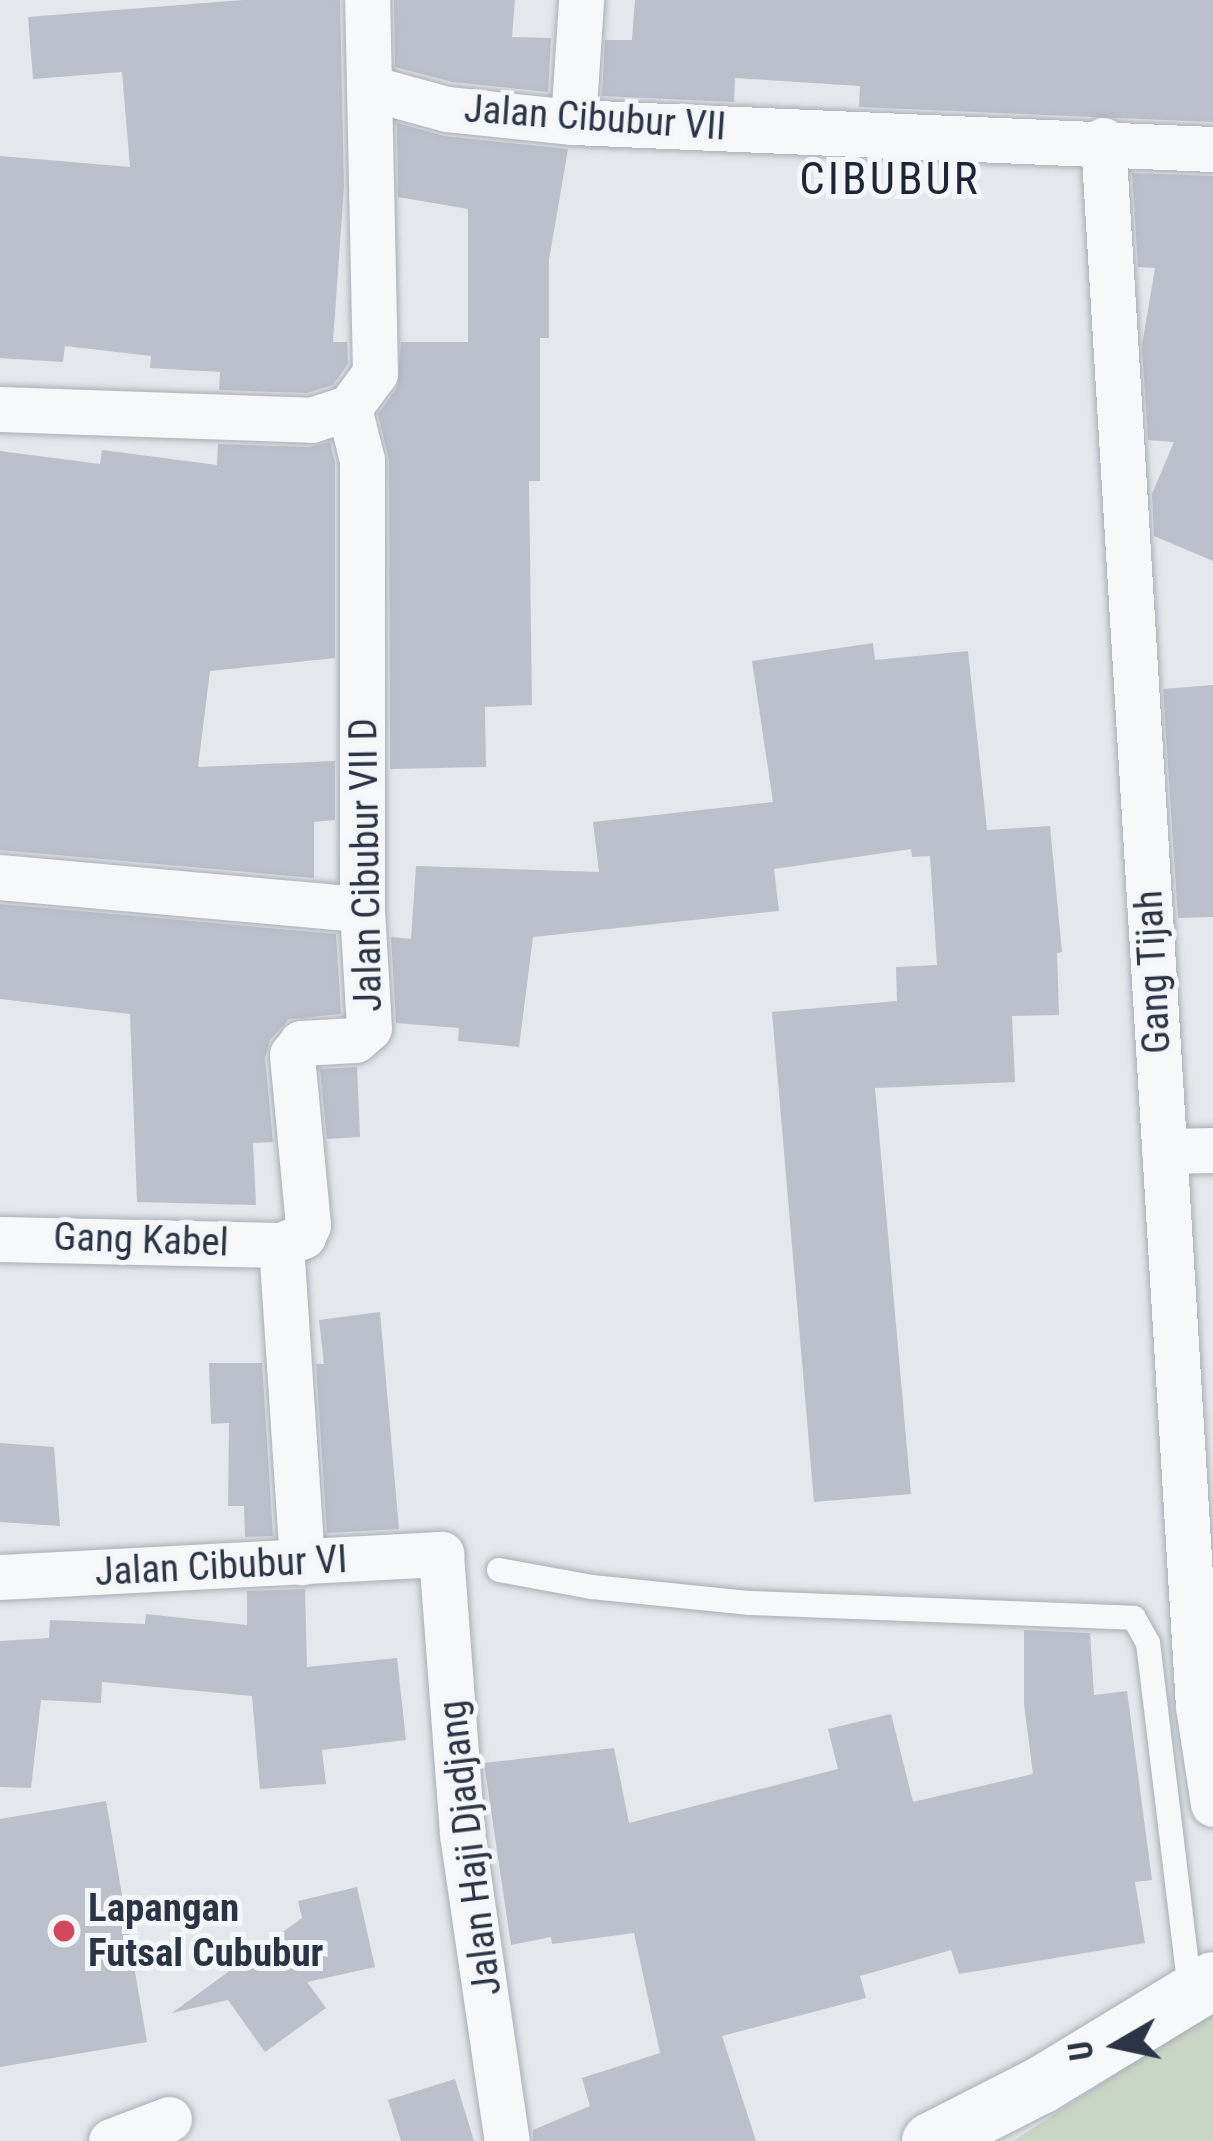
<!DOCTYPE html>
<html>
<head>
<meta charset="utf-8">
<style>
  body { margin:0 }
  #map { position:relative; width:1213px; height:2141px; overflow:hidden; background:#e4e7ec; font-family:"Roboto Condensed",sans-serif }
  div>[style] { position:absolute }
  .green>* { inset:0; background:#c9d6c5 }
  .building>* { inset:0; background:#bbc0ca }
  .roads { filter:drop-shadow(0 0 3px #a9aeb7) drop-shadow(0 0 3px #a9aeb7) }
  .service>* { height:24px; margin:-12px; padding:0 12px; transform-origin:12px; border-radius:12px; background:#f7f8fa }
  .minor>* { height:45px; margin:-22.5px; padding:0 22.5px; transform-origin:22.5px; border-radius:22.5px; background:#f7f8fa }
  .tertiary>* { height:57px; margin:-28.5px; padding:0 28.5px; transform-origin:28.5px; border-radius:28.5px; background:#f7f8fa }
  .dots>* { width:33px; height:33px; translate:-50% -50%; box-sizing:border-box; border:6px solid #f4f6f9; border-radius:50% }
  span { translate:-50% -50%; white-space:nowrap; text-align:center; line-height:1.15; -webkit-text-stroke:10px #f4f6f9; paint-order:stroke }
  .street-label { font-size:39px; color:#2b3445 }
  .poi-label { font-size:39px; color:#2b3445; font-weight:700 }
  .left { translate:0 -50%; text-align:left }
  .quarter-label { font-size:45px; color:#1d2536; letter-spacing:3px }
  .north { position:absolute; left:1057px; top:1985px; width:120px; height:120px; -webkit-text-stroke:9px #f4f6f9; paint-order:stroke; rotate:261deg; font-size:33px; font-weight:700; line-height:48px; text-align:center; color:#2b3445 }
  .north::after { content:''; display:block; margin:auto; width:42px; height:54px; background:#2b3445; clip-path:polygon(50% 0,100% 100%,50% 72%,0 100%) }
</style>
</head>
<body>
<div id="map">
  <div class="green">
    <i style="clip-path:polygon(1213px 1997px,1213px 2141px,1013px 2141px,1113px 2076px)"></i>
  </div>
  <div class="building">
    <i style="clip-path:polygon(243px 0,340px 0,344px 187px,333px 342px,347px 342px,348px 364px,333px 385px,307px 393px,219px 390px,220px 372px,150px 368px,151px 356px,65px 346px,63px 362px,0 358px,0 156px,130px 167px,122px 72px,33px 79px,28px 17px)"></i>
    <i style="clip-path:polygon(394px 0,515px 0,512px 37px,551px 38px,548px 92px,452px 82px,395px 67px)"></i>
    <i style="clip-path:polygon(635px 0,1213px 0,1213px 122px,859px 107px,860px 86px,735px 78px,734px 102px,602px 96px,605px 40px,632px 40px)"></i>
    <i style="clip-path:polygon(397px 123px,444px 136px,568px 149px,549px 260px,549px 338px,540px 338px,540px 481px,529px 481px,532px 705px,485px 707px,486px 767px,390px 769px,389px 460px,378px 414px,397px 388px,401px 342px,468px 342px,468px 209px,398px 197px)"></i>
    <i style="clip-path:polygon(1132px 173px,1213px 176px,1213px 561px,1154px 536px,1152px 494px,1174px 442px,1148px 440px,1142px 345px,1155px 268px,1138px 267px)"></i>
    <i style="clip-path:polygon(330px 442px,335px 463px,335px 658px,210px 671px,198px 767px,335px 761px,335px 820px,314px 822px,314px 878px,0 850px,0 451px,100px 464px,102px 450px,217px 465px,218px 444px,310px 447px)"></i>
    <i style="clip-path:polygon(873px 643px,875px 660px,968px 651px,987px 830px,1050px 826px,1062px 952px,1057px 953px,1059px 1015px,1012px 1016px,1015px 1082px,875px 1088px,911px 1494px,814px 1502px,772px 1012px,897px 1001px,896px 967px,937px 965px,930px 856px,912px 857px,911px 849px,774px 869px,779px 911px,533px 937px,519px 1047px,458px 1041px,459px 1028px,396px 1023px,391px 937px,411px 939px,416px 866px,599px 872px,593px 822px,773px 802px,752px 661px)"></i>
    <i style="clip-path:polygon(1213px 685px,1213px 917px,1178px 918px,1163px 689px)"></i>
    <i style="clip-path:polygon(0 904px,336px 934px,341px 1014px,289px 1019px,270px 1040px,265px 1058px,273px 1142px,253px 1143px,256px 1205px,137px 1202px,130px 1014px,0 999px)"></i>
    <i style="clip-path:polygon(357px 1067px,360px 1137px,327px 1139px,320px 1069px)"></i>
    <i style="clip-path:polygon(380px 1312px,399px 1529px,327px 1533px,316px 1364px,324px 1364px,319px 1320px)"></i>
    <i style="clip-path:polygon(209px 1363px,262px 1363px,273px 1536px,245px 1537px,244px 1506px,228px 1506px,229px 1423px,211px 1424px)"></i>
    <i style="clip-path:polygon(0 1443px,54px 1447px,60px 1526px,0 1522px)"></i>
    <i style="clip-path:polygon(305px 1589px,307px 1667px,397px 1658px,406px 1740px,322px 1750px,326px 1784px,260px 1789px,252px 1696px,102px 1682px,101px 1703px,41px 1700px,31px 1788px,0 1787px,0 1641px,49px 1638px,50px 1620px,145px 1624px,146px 1614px,247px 1625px,247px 1591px)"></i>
    <i style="clip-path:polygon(1024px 1630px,1090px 1633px,1094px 1695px,1127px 1691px,1152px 1880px,1135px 1882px,1145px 1943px,959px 1974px,951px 1950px,860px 1976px,866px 1998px,722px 2036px,756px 2141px,533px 2141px,533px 2130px,590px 2106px,582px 2078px,660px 2053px,634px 1933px,552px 1944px,551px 1937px,511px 1945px,484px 1763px,614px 1748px,629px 1823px,838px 1769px,828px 1729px,891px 1714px,913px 1802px,1033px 1774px,1024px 1704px)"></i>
    <i style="clip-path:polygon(106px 1801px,147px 2042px,0 2067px,0 1819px)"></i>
    <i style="clip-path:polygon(357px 1887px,375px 1967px,307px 1982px,326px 2008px,265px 2052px,228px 2000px,172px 2013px,302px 1918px,298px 1901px)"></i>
    <i style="clip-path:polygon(455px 2079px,474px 2141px,401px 2141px,388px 2100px)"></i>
  </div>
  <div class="roads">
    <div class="service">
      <i style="left:499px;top:1570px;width:95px;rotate:10.4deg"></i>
      <i style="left:592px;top:1587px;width:159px;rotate:5.8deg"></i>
      <i style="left:750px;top:1603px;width:384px;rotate:2.2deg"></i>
      <i style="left:1134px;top:1618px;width:29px;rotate:61deg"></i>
      <i style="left:1148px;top:1643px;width:352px;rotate:83.1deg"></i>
    </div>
    <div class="minor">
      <i style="left:370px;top:88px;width:80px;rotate:15.3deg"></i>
      <i style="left:447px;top:109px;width:127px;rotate:5.9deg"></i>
      <i style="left:573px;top:122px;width:641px;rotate:2.42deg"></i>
      <i style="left:573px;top:122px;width:122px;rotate:-86.2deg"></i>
      <i style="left:1103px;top:140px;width:1569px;rotate:86.53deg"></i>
      <i style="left:1198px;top:1706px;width:99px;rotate:81.3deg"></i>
      <i style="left:0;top:409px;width:311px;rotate:2deg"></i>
      <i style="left:311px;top:420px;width:40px;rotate:-18deg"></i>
      <i style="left:349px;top:408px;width:44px;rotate:-53.4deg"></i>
      <i style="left:375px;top:373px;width:373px;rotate:-91.2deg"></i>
      <i style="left:0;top:877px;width:363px;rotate:5.1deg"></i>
      <i style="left:1164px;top:1151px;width:49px;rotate:-1.2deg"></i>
      <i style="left:0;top:1239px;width:281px;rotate:1.2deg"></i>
      <i style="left:281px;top:1245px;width:24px;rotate:-22deg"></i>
      <i style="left:303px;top:1236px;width:12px;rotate:-66deg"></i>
      <i style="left:308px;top:1225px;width:171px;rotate:-95.4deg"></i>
      <i style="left:292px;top:1055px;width:15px;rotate:-53deg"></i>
      <i style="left:301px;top:1043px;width:54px;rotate:-3.2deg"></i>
      <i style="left:355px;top:1040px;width:18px;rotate:-41deg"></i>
      <i style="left:369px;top:1028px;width:119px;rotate:-93.4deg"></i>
      <i style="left:362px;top:909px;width:449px;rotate:-90deg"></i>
      <i style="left:362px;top:460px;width:54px;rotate:-104deg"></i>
      <i style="left:281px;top:1245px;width:318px;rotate:86.2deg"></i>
      <i style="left:0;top:1577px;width:442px;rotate:-3deg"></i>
      <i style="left:441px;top:1554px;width:281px;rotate:85.7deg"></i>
      <i style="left:462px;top:1834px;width:310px;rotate:81.7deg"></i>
      <i style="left:111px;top:2141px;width:62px;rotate:-20.8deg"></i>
    </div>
    <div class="tertiary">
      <i style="left:930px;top:2141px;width:123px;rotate:-27deg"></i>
      <i style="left:1040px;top:2085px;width:202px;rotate:-31.3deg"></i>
    </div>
  </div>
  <div class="dots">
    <i style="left:64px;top:1931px;background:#d1495b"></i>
  </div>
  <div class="street-label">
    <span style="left:595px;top:118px;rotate:4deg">Jalan Cibubur VII</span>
    <span style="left:366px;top:865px;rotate:-91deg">Jalan Cibubur VII D</span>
    <span style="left:1153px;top:972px;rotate:-93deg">Gang Tijah</span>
    <span style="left:141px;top:1240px;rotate:2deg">Gang Kabel</span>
    <span style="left:221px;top:1566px;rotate:-3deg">Jalan Cibubur VI</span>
    <span style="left:470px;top:1848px;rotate:-97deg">Jalan Haji Djadjang</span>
  </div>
  <div class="poi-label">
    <span class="left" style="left:88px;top:1931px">Lapangan<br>Futsal Cububur</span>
  </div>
  <div class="quarter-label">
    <span style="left:890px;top:179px">CIBUBUR</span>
  </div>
  <div class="north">U</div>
</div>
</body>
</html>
